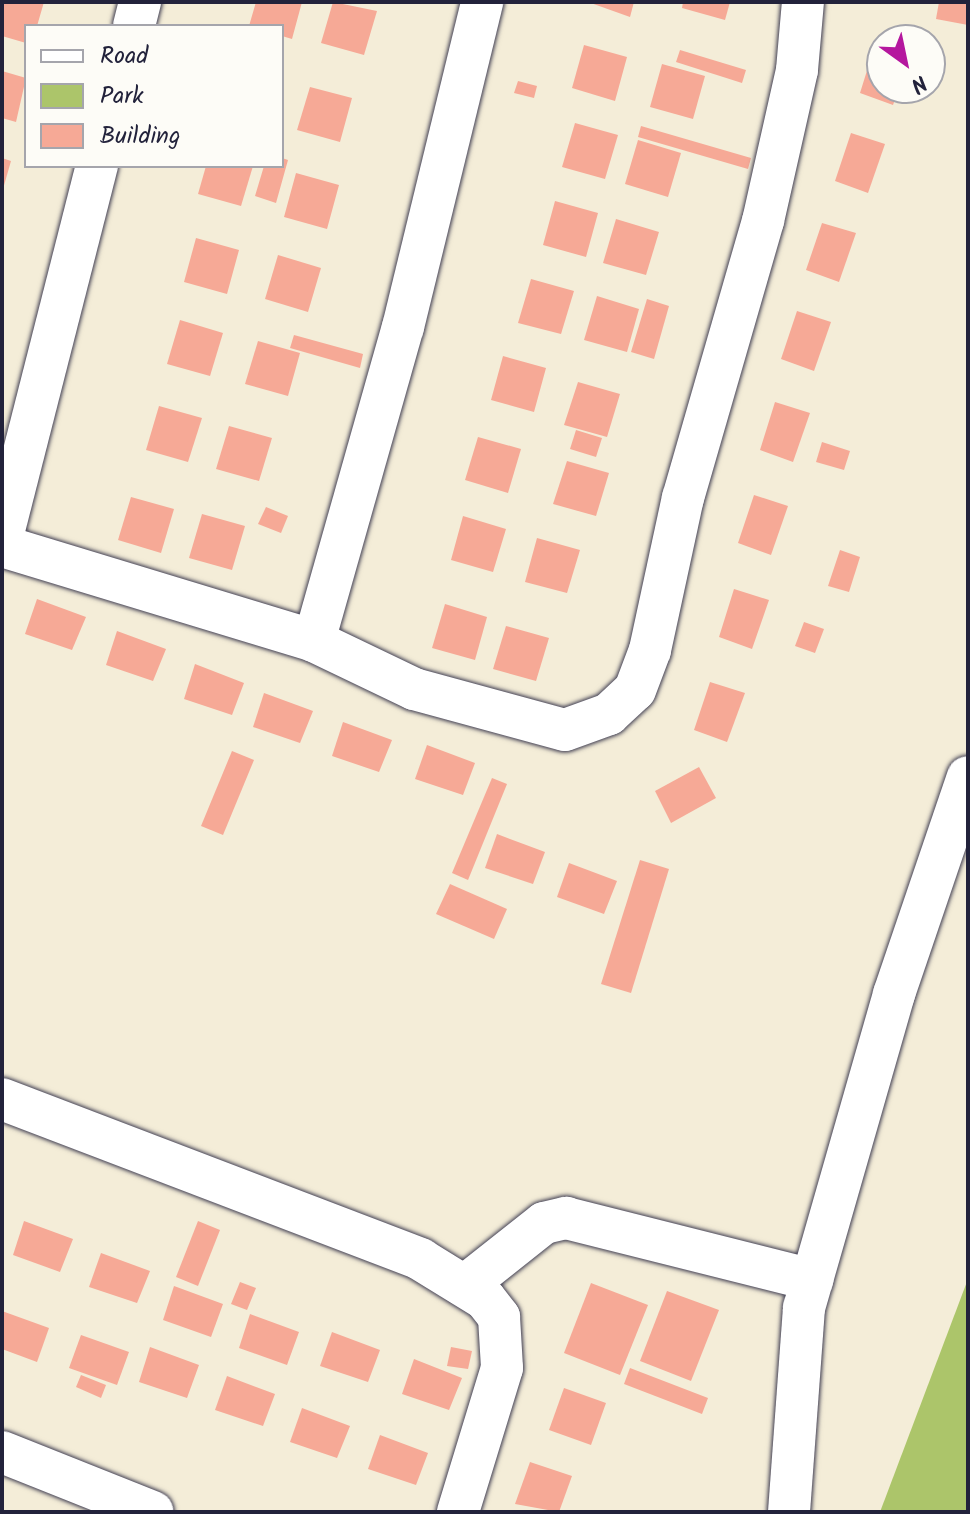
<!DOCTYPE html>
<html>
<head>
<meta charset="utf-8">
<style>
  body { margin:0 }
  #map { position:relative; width:970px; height:1514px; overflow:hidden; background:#f4edd8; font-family:Kalam,sans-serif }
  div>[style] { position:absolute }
  .green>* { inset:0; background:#acc56a }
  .building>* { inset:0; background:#f6a996 }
  .roads { filter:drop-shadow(0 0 2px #424053) drop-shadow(0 0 2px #424053) }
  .minor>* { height:42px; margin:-21px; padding:0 21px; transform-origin:21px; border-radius:21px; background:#fff }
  span { translate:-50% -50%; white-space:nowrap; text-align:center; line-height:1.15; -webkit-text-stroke:8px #fdfcf7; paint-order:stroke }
  .frame { position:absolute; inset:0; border:4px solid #22223b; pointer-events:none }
  .legend { position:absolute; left:24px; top:24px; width:260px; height:144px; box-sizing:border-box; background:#fdfcf7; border:2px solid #a5a5ac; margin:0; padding:10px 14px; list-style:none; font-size:24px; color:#22223b }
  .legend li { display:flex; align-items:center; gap:16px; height:40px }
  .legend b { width:40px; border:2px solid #a5a5ac }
  .north { position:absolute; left:866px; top:24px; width:80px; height:80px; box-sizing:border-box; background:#fdfcf7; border:2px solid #a5a5ac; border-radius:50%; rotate:147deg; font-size:22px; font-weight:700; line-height:32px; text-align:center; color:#22223b }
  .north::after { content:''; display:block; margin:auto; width:28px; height:36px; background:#b5179e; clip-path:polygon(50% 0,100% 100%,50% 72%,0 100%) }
</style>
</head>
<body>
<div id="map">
  <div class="green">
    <i style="clip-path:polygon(968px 1279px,968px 1512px,880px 1512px)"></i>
  </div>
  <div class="building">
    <i style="clip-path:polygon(2px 2px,44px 2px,37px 26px,26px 26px,26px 43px,2px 36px)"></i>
    <i style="clip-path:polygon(256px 2px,302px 2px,292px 39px,282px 36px,282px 26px,249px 26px)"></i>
    <i style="clip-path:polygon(333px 2px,377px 11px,364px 55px,321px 43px)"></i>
    <i style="clip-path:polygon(588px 2px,634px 2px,630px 17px)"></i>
    <i style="clip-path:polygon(683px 2px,730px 2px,725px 20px,682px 8px)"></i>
    <i style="clip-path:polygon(939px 2px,968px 2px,968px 25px,936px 19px)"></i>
    <i style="clip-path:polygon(584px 45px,627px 57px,615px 101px,572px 88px)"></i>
    <i style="clip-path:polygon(875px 45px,882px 47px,882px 88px,899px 88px,893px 105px,860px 93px)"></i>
    <i style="clip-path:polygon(680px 50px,746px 70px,742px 83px,676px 62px)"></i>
    <i style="clip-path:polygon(662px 64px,705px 76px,693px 119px,650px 107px)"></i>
    <i style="clip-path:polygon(2px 71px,26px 78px,16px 122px,2px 118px)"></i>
    <i style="clip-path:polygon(518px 81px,537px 86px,534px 98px,514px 93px)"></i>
    <i style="clip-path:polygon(310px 87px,352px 98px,340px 142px,297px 130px)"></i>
    <i style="clip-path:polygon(575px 123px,618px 135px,605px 179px,562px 167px)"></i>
    <i style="clip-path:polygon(641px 126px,751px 158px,748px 169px,638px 137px)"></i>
    <i style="clip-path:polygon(851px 133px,885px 144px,868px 193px,835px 181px)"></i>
    <i style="clip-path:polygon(638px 140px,681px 153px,668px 197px,625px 184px)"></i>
    <i style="clip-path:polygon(2px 158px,11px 161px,3px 189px,2px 189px)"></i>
    <i style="clip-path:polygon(282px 158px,288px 160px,276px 203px,255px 196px,264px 166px,282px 166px)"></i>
    <i style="clip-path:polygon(206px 166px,253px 166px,241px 206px,198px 194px)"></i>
    <i style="clip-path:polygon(296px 173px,339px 185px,327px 229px,284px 217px)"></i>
    <i style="clip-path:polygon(555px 201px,598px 213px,586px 257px,543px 245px)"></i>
    <i style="clip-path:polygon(616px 219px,659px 232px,646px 275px,603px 263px)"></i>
    <i style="clip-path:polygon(822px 223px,856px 233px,839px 282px,806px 270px)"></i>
    <i style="clip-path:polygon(196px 238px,239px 250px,227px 294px,184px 282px)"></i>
    <i style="clip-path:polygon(278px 255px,321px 268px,308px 312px,265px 299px)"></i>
    <i style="clip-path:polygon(531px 279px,574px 291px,561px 334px,518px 323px)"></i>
    <i style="clip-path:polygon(597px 296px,639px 309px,627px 352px,584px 340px)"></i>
    <i style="clip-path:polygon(647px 299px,669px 306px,654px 359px,631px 352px)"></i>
    <i style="clip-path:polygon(797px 311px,831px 322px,814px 371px,781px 359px)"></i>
    <i style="clip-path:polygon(180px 320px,223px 333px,210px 376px,167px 364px)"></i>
    <i style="clip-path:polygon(294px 335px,363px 354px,360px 368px,290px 348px)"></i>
    <i style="clip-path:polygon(258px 341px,300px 353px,288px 396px,245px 384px)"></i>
    <i style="clip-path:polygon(503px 356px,546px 368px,534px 412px,491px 400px)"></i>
    <i style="clip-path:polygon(578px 382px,620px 394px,607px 437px,564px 425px)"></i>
    <i style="clip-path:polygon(775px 402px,810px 413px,793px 462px,760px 450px)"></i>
    <i style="clip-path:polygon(159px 406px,202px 418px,188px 462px,146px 450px)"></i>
    <i style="clip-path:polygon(229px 426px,272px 438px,259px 481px,216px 469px)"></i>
    <i style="clip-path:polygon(576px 430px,602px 438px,596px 457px,570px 449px)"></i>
    <i style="clip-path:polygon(478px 437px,521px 449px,508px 493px,465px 480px)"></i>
    <i style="clip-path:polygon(822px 442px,850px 451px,844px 470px,816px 462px)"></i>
    <i style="clip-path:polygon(567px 461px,609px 473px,596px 516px,553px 504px)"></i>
    <i style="clip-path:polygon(754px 495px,788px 506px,771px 555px,738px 543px)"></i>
    <i style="clip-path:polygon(131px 497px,174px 509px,161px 553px,118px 540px)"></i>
    <i style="clip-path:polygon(266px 507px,288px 516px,281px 533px,258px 524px)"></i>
    <i style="clip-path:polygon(202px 514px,245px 526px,232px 570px,189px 558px)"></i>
    <i style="clip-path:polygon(463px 516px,506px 529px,493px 572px,451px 560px)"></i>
    <i style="clip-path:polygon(537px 538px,580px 550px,567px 593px,525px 582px)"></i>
    <i style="clip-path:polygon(840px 550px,860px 557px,849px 592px,828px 586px)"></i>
    <i style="clip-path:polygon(734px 589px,769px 600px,752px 649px,719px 637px)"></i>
    <i style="clip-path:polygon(37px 599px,86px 617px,72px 650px,25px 634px)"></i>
    <i style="clip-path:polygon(445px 604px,487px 617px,475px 660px,432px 648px)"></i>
    <i style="clip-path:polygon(804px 622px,824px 629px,815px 653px,795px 646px)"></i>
    <i style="clip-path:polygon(506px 626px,549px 638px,536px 681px,493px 669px)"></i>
    <i style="clip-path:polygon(117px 631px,166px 649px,153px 681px,106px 665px)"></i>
    <i style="clip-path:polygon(195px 664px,244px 683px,232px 715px,184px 699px)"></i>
    <i style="clip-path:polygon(710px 682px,745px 693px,727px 742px,694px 730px)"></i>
    <i style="clip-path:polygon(264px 693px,313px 711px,300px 743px,253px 727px)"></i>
    <i style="clip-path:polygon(343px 722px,392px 740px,379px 772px,332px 756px)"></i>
    <i style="clip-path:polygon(427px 745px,475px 763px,463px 795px,415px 779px)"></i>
    <i style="clip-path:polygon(232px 751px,254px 760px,223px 835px,201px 826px)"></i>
    <i style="clip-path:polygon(699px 767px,716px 798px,671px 823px,655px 791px)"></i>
    <i style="clip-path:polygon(492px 778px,507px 784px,468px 880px,452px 873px)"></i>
    <i style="clip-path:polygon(497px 834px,545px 852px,533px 884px,485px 868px)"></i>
    <i style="clip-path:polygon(640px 860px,669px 869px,631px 993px,601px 984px)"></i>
    <i style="clip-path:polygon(569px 863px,617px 881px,604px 914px,557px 897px)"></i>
    <i style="clip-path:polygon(450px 884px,507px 909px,494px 939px,436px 914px)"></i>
    <i style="clip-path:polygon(24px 1221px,73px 1239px,60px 1272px,13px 1255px)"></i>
    <i style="clip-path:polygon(198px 1221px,220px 1230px,198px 1286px,176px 1277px)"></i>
    <i style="clip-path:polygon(101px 1253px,150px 1271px,137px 1303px,89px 1287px)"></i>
    <i style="clip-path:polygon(240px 1282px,256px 1288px,247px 1310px,231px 1304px)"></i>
    <i style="clip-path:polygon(591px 1283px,648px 1305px,620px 1375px,564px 1353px)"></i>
    <i style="clip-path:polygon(174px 1286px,223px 1304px,211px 1337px,163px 1320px)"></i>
    <i style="clip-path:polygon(667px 1291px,719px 1310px,691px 1381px,640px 1361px)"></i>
    <i style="clip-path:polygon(2px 1311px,49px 1328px,37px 1362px,2px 1349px)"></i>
    <i style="clip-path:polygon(250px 1314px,299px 1332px,287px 1365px,239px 1348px)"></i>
    <i style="clip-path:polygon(332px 1332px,380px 1350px,368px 1382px,320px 1366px)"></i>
    <i style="clip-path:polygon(81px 1335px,129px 1352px,117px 1385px,69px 1368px)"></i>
    <i style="clip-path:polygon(150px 1347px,199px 1365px,187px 1398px,139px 1382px)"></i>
    <i style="clip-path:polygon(451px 1347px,472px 1351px,468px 1369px,447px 1366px)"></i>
    <i style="clip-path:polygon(414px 1359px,462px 1378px,449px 1410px,402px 1394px)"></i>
    <i style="clip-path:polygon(630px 1368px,708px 1398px,702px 1414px,624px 1384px)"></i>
    <i style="clip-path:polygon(81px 1375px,106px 1385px,101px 1398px,76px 1387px)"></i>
    <i style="clip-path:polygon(227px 1376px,275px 1394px,263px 1426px,215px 1410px)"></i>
    <i style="clip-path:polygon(564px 1388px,606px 1403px,591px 1445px,549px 1430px)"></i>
    <i style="clip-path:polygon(302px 1408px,350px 1426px,337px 1458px,290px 1442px)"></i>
    <i style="clip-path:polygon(380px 1435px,428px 1453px,416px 1485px,368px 1469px)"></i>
    <i style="clip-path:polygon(530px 1462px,572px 1476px,559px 1512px,515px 1504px)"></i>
  </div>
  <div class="roads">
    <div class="minor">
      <i style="left:134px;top:26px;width:25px;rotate:-76deg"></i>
      <i style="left:2px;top:538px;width:384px;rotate:-75.7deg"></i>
      <i style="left:2px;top:546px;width:326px;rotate:16.9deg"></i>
      <i style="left:314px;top:641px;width:111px;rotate:25.6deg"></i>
      <i style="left:414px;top:689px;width:156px;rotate:15.2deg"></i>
      <i style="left:565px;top:730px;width:47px;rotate:-20deg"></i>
      <i style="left:609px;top:714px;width:35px;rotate:-43deg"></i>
      <i style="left:635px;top:690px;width:43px;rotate:-69.4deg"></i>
      <i style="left:650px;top:650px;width:156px;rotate:-77.8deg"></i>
      <i style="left:683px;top:498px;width:288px;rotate:-73.9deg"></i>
      <i style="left:763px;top:221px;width:155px;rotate:-77.3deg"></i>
      <i style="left:797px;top:70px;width:68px;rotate:-85deg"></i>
      <i style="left:314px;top:641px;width:326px;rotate:-74.2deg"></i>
      <i style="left:403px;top:327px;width:334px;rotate:-76.3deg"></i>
      <i style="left:2px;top:1099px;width:448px;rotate:20.9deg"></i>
      <i style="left:420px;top:1259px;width:76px;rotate:31.6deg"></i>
      <i style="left:485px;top:1299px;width:23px;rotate:52deg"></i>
      <i style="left:499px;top:1317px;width:51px;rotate:86.6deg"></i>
      <i style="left:502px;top:1368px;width:151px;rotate:107deg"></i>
      <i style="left:467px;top:1284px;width:98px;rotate:-38.4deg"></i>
      <i style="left:544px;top:1223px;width:23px;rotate:-13deg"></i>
      <i style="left:566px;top:1218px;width:254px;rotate:14.1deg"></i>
      <i style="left:2px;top:1452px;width:162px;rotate:21.7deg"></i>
      <i style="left:789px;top:1512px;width:205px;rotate:-85.8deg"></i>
      <i style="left:804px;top:1308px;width:327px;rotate:-74deg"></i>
      <i style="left:894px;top:994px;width:229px;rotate:-71.2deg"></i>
    </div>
  </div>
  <div class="frame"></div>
  <ul class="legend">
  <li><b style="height:10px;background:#fff"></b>Road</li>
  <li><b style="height:22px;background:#acc56a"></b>Park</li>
  <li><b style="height:22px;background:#f6a996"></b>Building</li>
  </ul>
  <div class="north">N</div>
</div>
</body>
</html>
